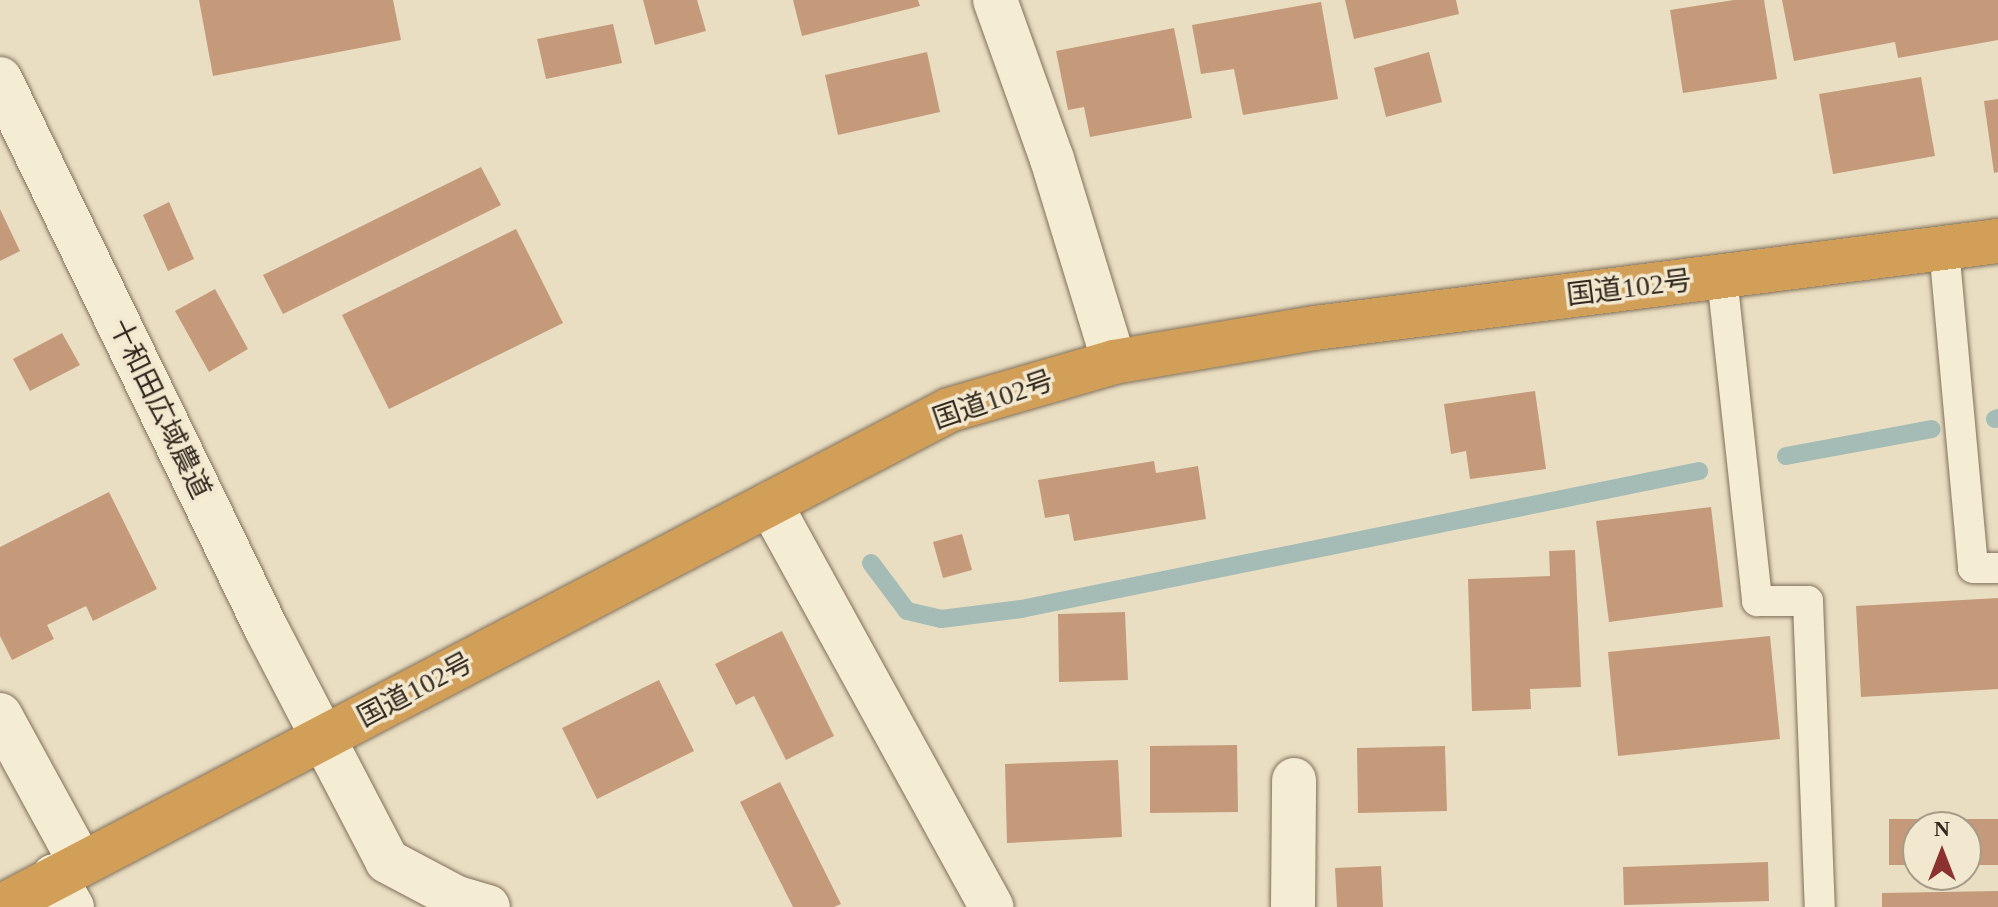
<!DOCTYPE html>
<html>
<head>
<meta charset="utf-8">
<style>
  body { margin:0 }
  #map { position:relative; width:1998px; height:907px; overflow:hidden; background:#e9dec2; font-family:"Times New Roman","Noto Sans JP",serif }
  div>[style] { position:absolute }
  .stream>* { height:18px; margin:-9px; padding:0 9px; transform-origin:9px; border-radius:9px; background:#a4bcb5 }
  .building>* { inset:0; background:#c49a7b }
  .roads { filter:drop-shadow(0 0 2px #81705b) drop-shadow(0 0 2px #81705b) }
  .lane>* { height:30px; margin:-15px; padding:0 15px; transform-origin:15px; border-radius:15px; background:#f5ecd4 }
  .street>* { height:44px; margin:-22px; padding:0 22px; transform-origin:22px; border-radius:22px; background:#f5ecd4 }
  .secondary>* { height:44px; margin:-22px; padding:0 22px; transform-origin:22px; border-radius:22px; background:#f5ecd4 }
  .highway>* { height:44px; margin:-22px; padding:0 22px; transform-origin:22px; border-radius:22px; background:#d29f59 }
  span { translate:-50% -50%; white-space:nowrap; text-align:center; line-height:1.15; -webkit-text-stroke:7px #f2e8d0; paint-order:stroke }
  .street-label { font-size:28px; color:#32281d }
  .north { position:absolute; left:1902px; top:811px; width:80px; height:80px; box-sizing:border-box; background:#f2e8d0; border:2px solid #a59b88; border-radius:50%; rotate:0deg; font-size:22px; font-weight:700; line-height:32px; text-align:center; color:#32281d }
  .north::after { content:''; display:block; margin:auto; width:28px; height:36px; background:#8b3130; clip-path:polygon(50% 0,100% 100%,50% 72%,0 100%) }
</style>
</head>
<body>
<div id="map">
  <div class="stream">
    <i style="left:1995px;top:419px;width:3px;rotate:-18deg"></i>
    <i style="left:1786px;top:456px;width:148px;rotate:-10.5deg"></i>
    <i style="left:871px;top:563px;width:60px;rotate:53.1deg"></i>
    <i style="left:907px;top:611px;width:35px;rotate:13deg"></i>
    <i style="left:941px;top:619px;width:81px;rotate:-7.1deg"></i>
    <i style="left:1021px;top:609px;width:692px;rotate:-11.5deg"></i>
  </div>
  <div class="building">
    <i style="clip-path:polygon(199px 0,393px 0,401px 40px,213px 76px)"></i>
    <i style="clip-path:polygon(643px 0,697px 0,706px 31px,655px 45px)"></i>
    <i style="clip-path:polygon(793px 0,918px 0,920px 6px,802px 36px)"></i>
    <i style="clip-path:polygon(1345px 0,1456px 0,1459px 14px,1354px 39px)"></i>
    <i style="clip-path:polygon(1734px 0,1764px 0,1777px 79px,1683px 93px,1670px 10px)"></i>
    <i style="clip-path:polygon(1782px 0,1998px 0,1998px 40px,1898px 58px,1895px 42px,1794px 61px)"></i>
    <i style="clip-path:polygon(1321px 2px,1338px 99px,1243px 115px,1234px 69px,1201px 74px,1192px 25px)"></i>
    <i style="clip-path:polygon(613px 24px,622px 63px,546px 79px,537px 39px)"></i>
    <i style="clip-path:polygon(1174px 28px,1192px 118px,1090px 137px,1084px 107px,1068px 110px,1056px 51px)"></i>
    <i style="clip-path:polygon(927px 52px,940px 112px,838px 135px,825px 75px)"></i>
    <i style="clip-path:polygon(1429px 52px,1442px 102px,1386px 117px,1374px 68px)"></i>
    <i style="clip-path:polygon(1921px 77px,1935px 156px,1833px 174px,1819px 94px)"></i>
    <i style="clip-path:polygon(1998px 99px,1998px 172px,1994px 173px,1984px 101px)"></i>
    <i style="clip-path:polygon(481px 167px,501px 205px,283px 314px,263px 275px)"></i>
    <i style="clip-path:polygon(169px 202px,194px 259px,168px 271px,143px 215px)"></i>
    <i style="clip-path:polygon(0 209px,20px 251px,0 261px)"></i>
    <i style="clip-path:polygon(516px 229px,563px 323px,389px 409px,342px 315px)"></i>
    <i style="clip-path:polygon(215px 289px,248px 349px,209px 372px,175px 311px)"></i>
    <i style="clip-path:polygon(62px 333px,80px 365px,30px 391px,13px 359px)"></i>
    <i style="clip-path:polygon(1535px 391px,1546px 469px,1470px 479px,1466px 451px,1451px 454px,1444px 404px)"></i>
    <i style="clip-path:polygon(1154px 461px,1156px 473px,1198px 466px,1206px 519px,1074px 541px,1069px 514px,1045px 518px,1038px 480px)"></i>
    <i style="clip-path:polygon(109px 492px,157px 589px,93px 621px,86px 606px,47px 625px,54px 639px,12px 660px,0 636px,0 547px)"></i>
    <i style="clip-path:polygon(1711px 507px,1723px 607px,1609px 622px,1596px 521px)"></i>
    <i style="clip-path:polygon(962px 534px,972px 570px,943px 578px,933px 542px)"></i>
    <i style="clip-path:polygon(1575px 550px,1581px 687px,1530px 689px,1531px 709px,1472px 711px,1468px 579px,1550px 576px,1549px 551px)"></i>
    <i style="clip-path:polygon(1998px 598px,1998px 689px,1861px 697px,1856px 606px)"></i>
    <i style="clip-path:polygon(1125px 612px,1128px 680px,1059px 682px,1058px 614px)"></i>
    <i style="clip-path:polygon(782px 631px,834px 736px,786px 760px,754px 696px,736px 705px,715px 664px)"></i>
    <i style="clip-path:polygon(1770px 636px,1780px 739px,1618px 756px,1608px 652px)"></i>
    <i style="clip-path:polygon(659px 680px,694px 751px,597px 799px,562px 728px)"></i>
    <i style="clip-path:polygon(1237px 745px,1238px 812px,1150px 813px,1150px 746px)"></i>
    <i style="clip-path:polygon(1445px 746px,1447px 811px,1358px 813px,1357px 748px)"></i>
    <i style="clip-path:polygon(1118px 760px,1122px 837px,1007px 843px,1005px 764px)"></i>
    <i style="clip-path:polygon(780px 782px,841px 904px,834px 907px,793px 907px,740px 802px)"></i>
    <i style="clip-path:polygon(1889px 819px,1998px 819px,1998px 865px,1966px 865px,1966px 827px,1918px 827px,1918px 865px,1889px 865px)"></i>
    <i style="clip-path:polygon(1768px 862px,1769px 901px,1624px 905px,1623px 867px)"></i>
    <i style="clip-path:polygon(1381px 866px,1383px 907px,1337px 907px,1335px 868px)"></i>
    <i style="clip-path:polygon(1998px 891px,1998px 907px,1882px 907px,1882px 893px)"></i>
  </div>
  <div class="roads">
    <div class="lane">
      <i style="left:1944px;top:248px;width:321px;rotate:84.8deg"></i>
      <i style="left:1973px;top:568px;width:25px"></i>
      <i style="left:1722px;top:277px;width:326px;rotate:83.8deg"></i>
      <i style="left:1757px;top:601px;width:51px"></i>
      <i style="left:1808px;top:601px;width:306px;rotate:87.8deg"></i>
    </div>
    <div class="street">
      <i style="left:995px;top:0;width:169px;rotate:70.3deg"></i>
      <i style="left:1052px;top:159px;width:212px;rotate:73deg"></i>
      <i style="left:770px;top:504px;width:460px;rotate:61.2deg"></i>
      <i style="left:0;top:715px;width:167px;rotate:61.4deg"></i>
      <i style="left:54px;top:876px;width:36px;rotate:60deg"></i>
      <i style="left:1293px;top:907px;width:127px;rotate:-89.5deg"></i>
    </div>
    <div class="secondary">
      <i style="left:0;top:79px;width:612px;rotate:64.15deg"></i>
      <i style="left:267px;top:630px;width:260px;rotate:62.5deg"></i>
      <i style="left:387px;top:861px;width:79px;rotate:27.9deg"></i>
      <i style="left:457px;top:898px;width:32px;rotate:16deg"></i>
    </div>
    <div class="highway">
      <i style="left:0;top:907px;width:1071px;rotate:-27.64deg"></i>
      <i style="left:949px;top:410px;width:172px;rotate:-16.2deg"></i>
      <i style="left:1114px;top:362px;width:204px;rotate:-9.6deg"></i>
      <i style="left:1315px;top:328px;width:689px;rotate:-7.26deg"></i>
    </div>
  </div>
  <div class="street-label">
    <span style="left:1629px;top:288px;rotate:-7deg">国道102号</span>
    <span style="left:993px;top:400px;rotate:-19deg">国道102号</span>
    <span style="left:160px;top:409px;rotate:64deg">十和田広域農道</span>
    <span style="left:415px;top:690px;rotate:-28deg">国道102号</span>
  </div>
  <div class="north">N</div>
</div>
</body>
</html>
